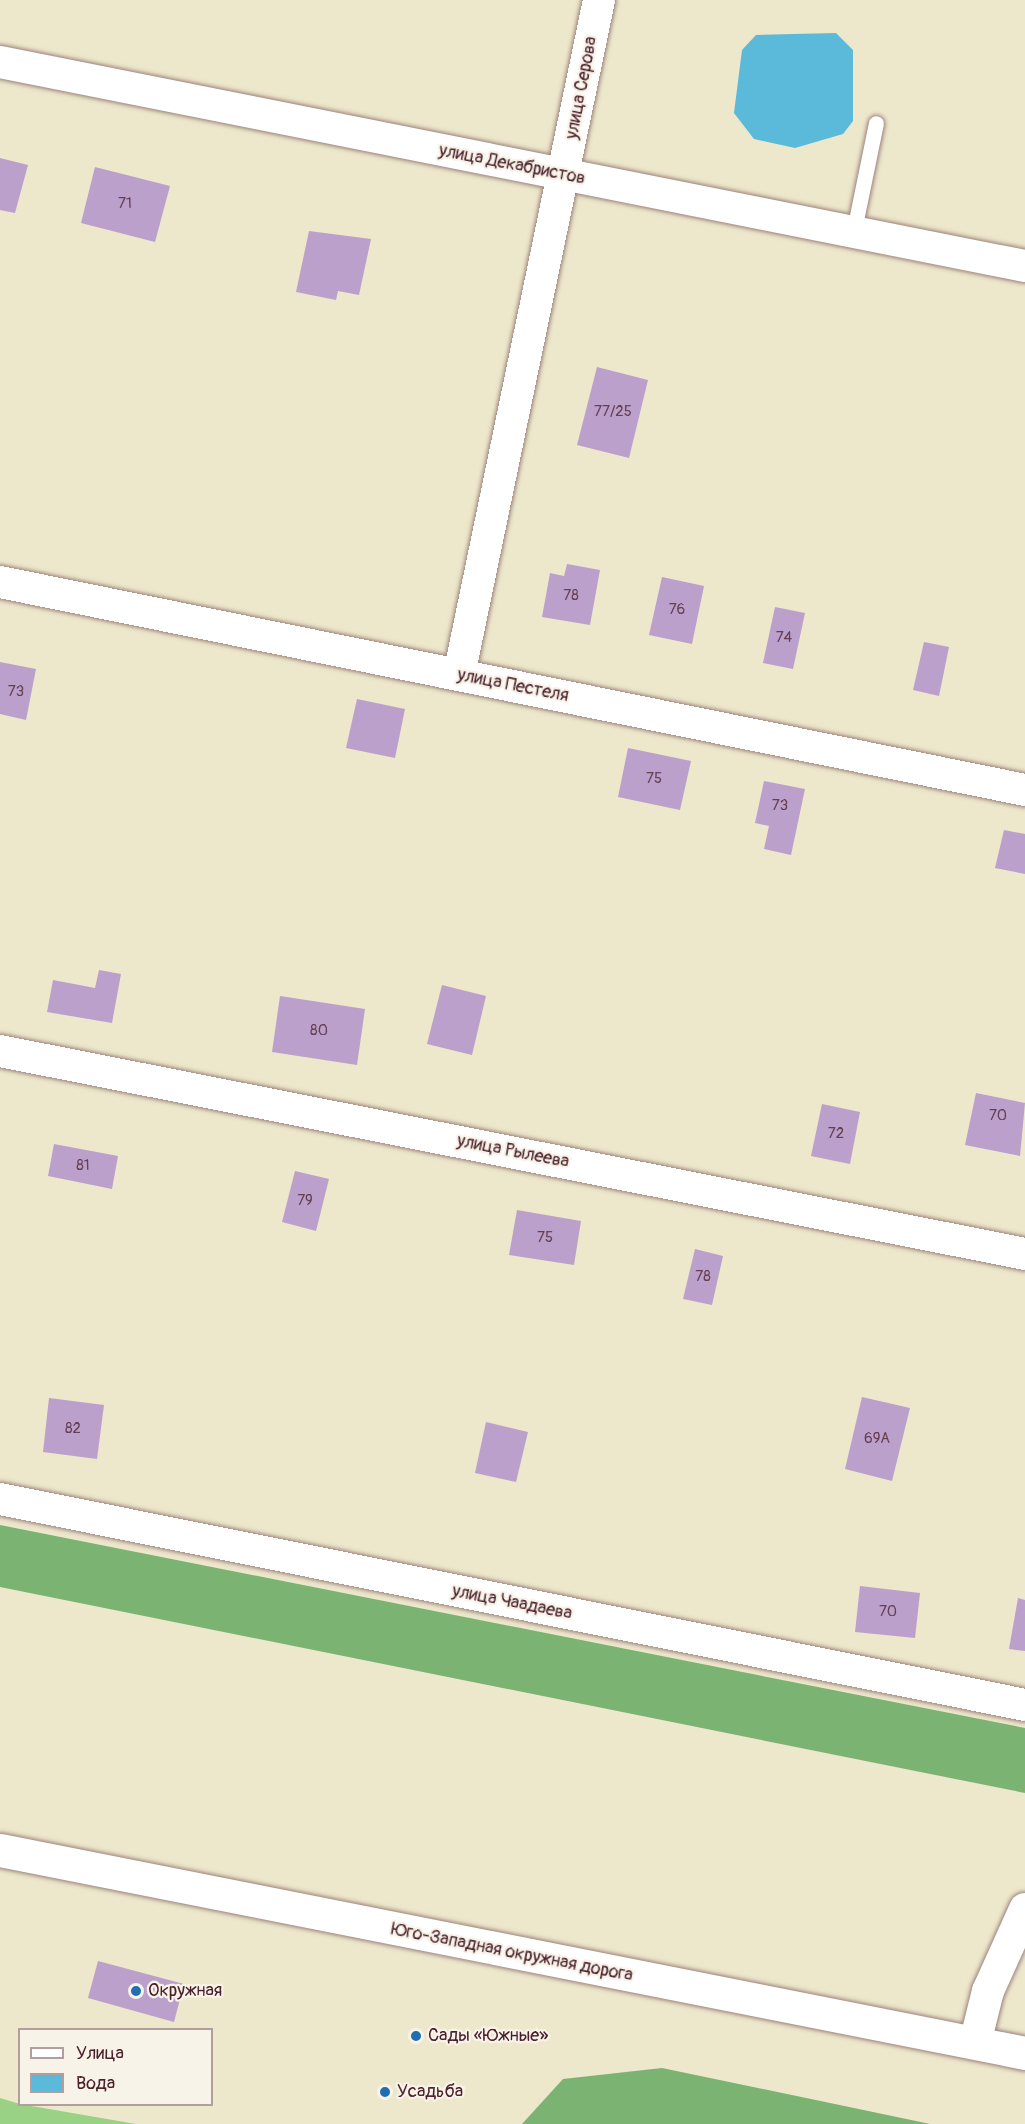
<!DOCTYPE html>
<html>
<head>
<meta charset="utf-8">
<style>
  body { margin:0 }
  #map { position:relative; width:1025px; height:2124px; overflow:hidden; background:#ede7cc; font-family:Pangolin,sans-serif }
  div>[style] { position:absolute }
  .green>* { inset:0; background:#9ad285 }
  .forest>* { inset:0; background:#7bb472 }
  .water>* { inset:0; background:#5bbad9 }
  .building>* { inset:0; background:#bba0cc }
  .roads { filter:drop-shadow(0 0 2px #9c837c) drop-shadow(0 0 2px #9c837c) }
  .service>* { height:15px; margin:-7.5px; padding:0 7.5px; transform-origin:7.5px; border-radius:7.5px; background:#fff }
  .minor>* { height:32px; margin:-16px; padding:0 16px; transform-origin:16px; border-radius:16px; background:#fff }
  .trunk>* { height:33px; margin:-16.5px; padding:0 16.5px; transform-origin:16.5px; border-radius:16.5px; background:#fff }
  .dots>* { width:16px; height:16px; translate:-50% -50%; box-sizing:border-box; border:3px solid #f7f3e8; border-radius:50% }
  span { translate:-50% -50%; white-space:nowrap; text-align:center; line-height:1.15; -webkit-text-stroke:4.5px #f7f3e8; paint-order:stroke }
  .number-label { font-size:15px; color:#663f53 }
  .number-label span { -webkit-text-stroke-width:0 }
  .street-label { font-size:18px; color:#4a1f2b }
  .poi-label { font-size:18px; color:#4a1f2b }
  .left { translate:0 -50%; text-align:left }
  .legend { position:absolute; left:18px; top:2028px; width:195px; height:78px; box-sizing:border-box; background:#f7f3e8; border:2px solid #b29e9c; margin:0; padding:8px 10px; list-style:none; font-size:18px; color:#4a1f2b }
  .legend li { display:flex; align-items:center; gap:12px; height:30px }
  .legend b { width:30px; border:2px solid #b29e9c }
</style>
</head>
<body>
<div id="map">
  <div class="green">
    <i style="clip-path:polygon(0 2098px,20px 2104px,136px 2124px,0 2124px)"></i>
  </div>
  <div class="forest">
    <i style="clip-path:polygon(0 1525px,1025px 1728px,1025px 1793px,0 1587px)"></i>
    <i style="clip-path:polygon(662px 2068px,916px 2121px,930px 2124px,522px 2124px,563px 2079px)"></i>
  </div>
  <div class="water">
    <i style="clip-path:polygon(836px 33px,853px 50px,853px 121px,843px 134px,795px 148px,754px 139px,734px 113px,742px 50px,756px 35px)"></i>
  </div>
  <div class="building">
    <i style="clip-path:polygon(0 158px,28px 165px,15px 213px,0 210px)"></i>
    <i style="clip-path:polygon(95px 167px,170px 186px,155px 242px,81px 223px)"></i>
    <i style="clip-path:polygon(309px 231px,371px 239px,359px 295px,338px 291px,336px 300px,296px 292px)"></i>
    <i style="clip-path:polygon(597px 367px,648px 380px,629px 458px,577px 445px)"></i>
    <i style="clip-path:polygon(567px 564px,600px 570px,590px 625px,542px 617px,550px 573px,564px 576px)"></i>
    <i style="clip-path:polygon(662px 577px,704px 586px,692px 644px,649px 635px)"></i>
    <i style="clip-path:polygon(775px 607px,805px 613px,793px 669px,763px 663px)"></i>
    <i style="clip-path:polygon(924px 642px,949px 647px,939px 696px,913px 690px)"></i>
    <i style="clip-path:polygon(0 662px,36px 669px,26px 720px,0 714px)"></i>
    <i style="clip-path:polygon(357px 699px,405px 709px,395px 758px,346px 748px)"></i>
    <i style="clip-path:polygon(628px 748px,691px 761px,680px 810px,618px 797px)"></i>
    <i style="clip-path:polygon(764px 781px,805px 789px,791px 855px,764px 849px,769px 826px,755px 823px)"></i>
    <i style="clip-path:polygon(1004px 830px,1025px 834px,1025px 874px,995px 868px)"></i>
    <i style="clip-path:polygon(99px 970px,121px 974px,112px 1023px,47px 1012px,53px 980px,95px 988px)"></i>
    <i style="clip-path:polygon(442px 985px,486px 996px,472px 1055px,427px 1044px)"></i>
    <i style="clip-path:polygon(280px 996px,365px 1009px,357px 1065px,272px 1052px)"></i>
    <i style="clip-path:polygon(976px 1093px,1025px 1103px,1020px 1156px,965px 1145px)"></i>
    <i style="clip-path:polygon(822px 1104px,860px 1112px,850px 1164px,811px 1156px)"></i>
    <i style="clip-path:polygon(54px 1144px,118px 1156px,112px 1189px,48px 1176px)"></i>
    <i style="clip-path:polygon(295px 1171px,329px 1179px,316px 1231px,282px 1222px)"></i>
    <i style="clip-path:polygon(517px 1210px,581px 1221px,574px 1265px,509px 1255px)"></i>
    <i style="clip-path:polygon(695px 1249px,723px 1256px,712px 1305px,683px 1299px)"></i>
    <i style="clip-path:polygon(862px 1397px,910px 1408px,892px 1481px,845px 1469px)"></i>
    <i style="clip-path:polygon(49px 1398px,104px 1405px,97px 1459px,43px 1452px)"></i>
    <i style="clip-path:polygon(486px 1422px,528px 1432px,516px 1482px,475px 1473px)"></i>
    <i style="clip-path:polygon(860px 1586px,920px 1593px,915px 1638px,855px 1632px)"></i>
    <i style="clip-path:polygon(1018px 1598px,1025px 1600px,1025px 1651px,1009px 1649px)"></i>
    <i style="clip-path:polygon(98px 1961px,184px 1984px,174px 2022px,88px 1998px)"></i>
  </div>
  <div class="roads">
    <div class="service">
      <i style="left:854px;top:230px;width:109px;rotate:-78.4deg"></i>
    </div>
    <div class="minor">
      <i style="left:0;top:62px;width:1045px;rotate:11.26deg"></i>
      <i style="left:0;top:582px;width:1046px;rotate:11.47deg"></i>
      <i style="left:459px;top:675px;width:689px;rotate:-78.28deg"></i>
      <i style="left:0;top:1051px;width:1045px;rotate:11.2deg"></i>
      <i style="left:0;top:1499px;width:1045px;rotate:11.36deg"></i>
      <i style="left:975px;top:2043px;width:54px;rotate:-76deg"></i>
      <i style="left:988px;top:1991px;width:90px;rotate:-65.7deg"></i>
    </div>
    <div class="trunk">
      <i style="left:0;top:1850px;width:1045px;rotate:11.2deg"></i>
    </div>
  </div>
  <div class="dots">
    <i style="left:136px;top:1991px;background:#1f6fb2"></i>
    <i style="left:416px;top:2036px;background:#1f6fb2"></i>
    <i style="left:385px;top:2092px;background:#1f6fb2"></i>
  </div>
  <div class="number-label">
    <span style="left:125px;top:204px">71</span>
    <span style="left:613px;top:412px">77/25</span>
    <span style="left:571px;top:596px">78</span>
    <span style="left:677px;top:610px">76</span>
    <span style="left:784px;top:638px">74</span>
    <span style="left:16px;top:692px">73</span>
    <span style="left:654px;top:779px">75</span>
    <span style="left:780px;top:806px">73</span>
    <span style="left:319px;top:1031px">80</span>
    <span style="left:998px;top:1116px">70</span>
    <span style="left:836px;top:1134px">72</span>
    <span style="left:83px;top:1166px">81</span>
    <span style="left:305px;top:1201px">79</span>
    <span style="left:545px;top:1238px">75</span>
    <span style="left:703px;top:1277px">78</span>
    <span style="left:73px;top:1429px">82</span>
    <span style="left:877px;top:1439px">69А</span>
    <span style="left:888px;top:1612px">70</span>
  </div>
  <div class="street-label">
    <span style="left:582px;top:88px;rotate:-79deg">улица Серова</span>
    <span style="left:512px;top:165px;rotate:11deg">улица Декабристов</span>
    <span style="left:513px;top:686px;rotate:11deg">улица Пестеля</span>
    <span style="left:513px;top:1152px;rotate:11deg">улица Рылеева</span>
    <span style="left:512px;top:1603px;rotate:11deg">улица Чаадаева</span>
    <span style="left:512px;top:1953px;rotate:11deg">Юго-Западная окружная дорога</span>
  </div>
  <div class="poi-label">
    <span class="left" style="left:148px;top:1991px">Окружная</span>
    <span class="left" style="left:428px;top:2036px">Сады «Южные»</span>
    <span class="left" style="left:397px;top:2092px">Усадьба</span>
  </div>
  <ul class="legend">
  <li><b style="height:8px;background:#fff"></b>Улица</li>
  <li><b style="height:16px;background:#5bbad9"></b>Вода</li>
  </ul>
</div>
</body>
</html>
